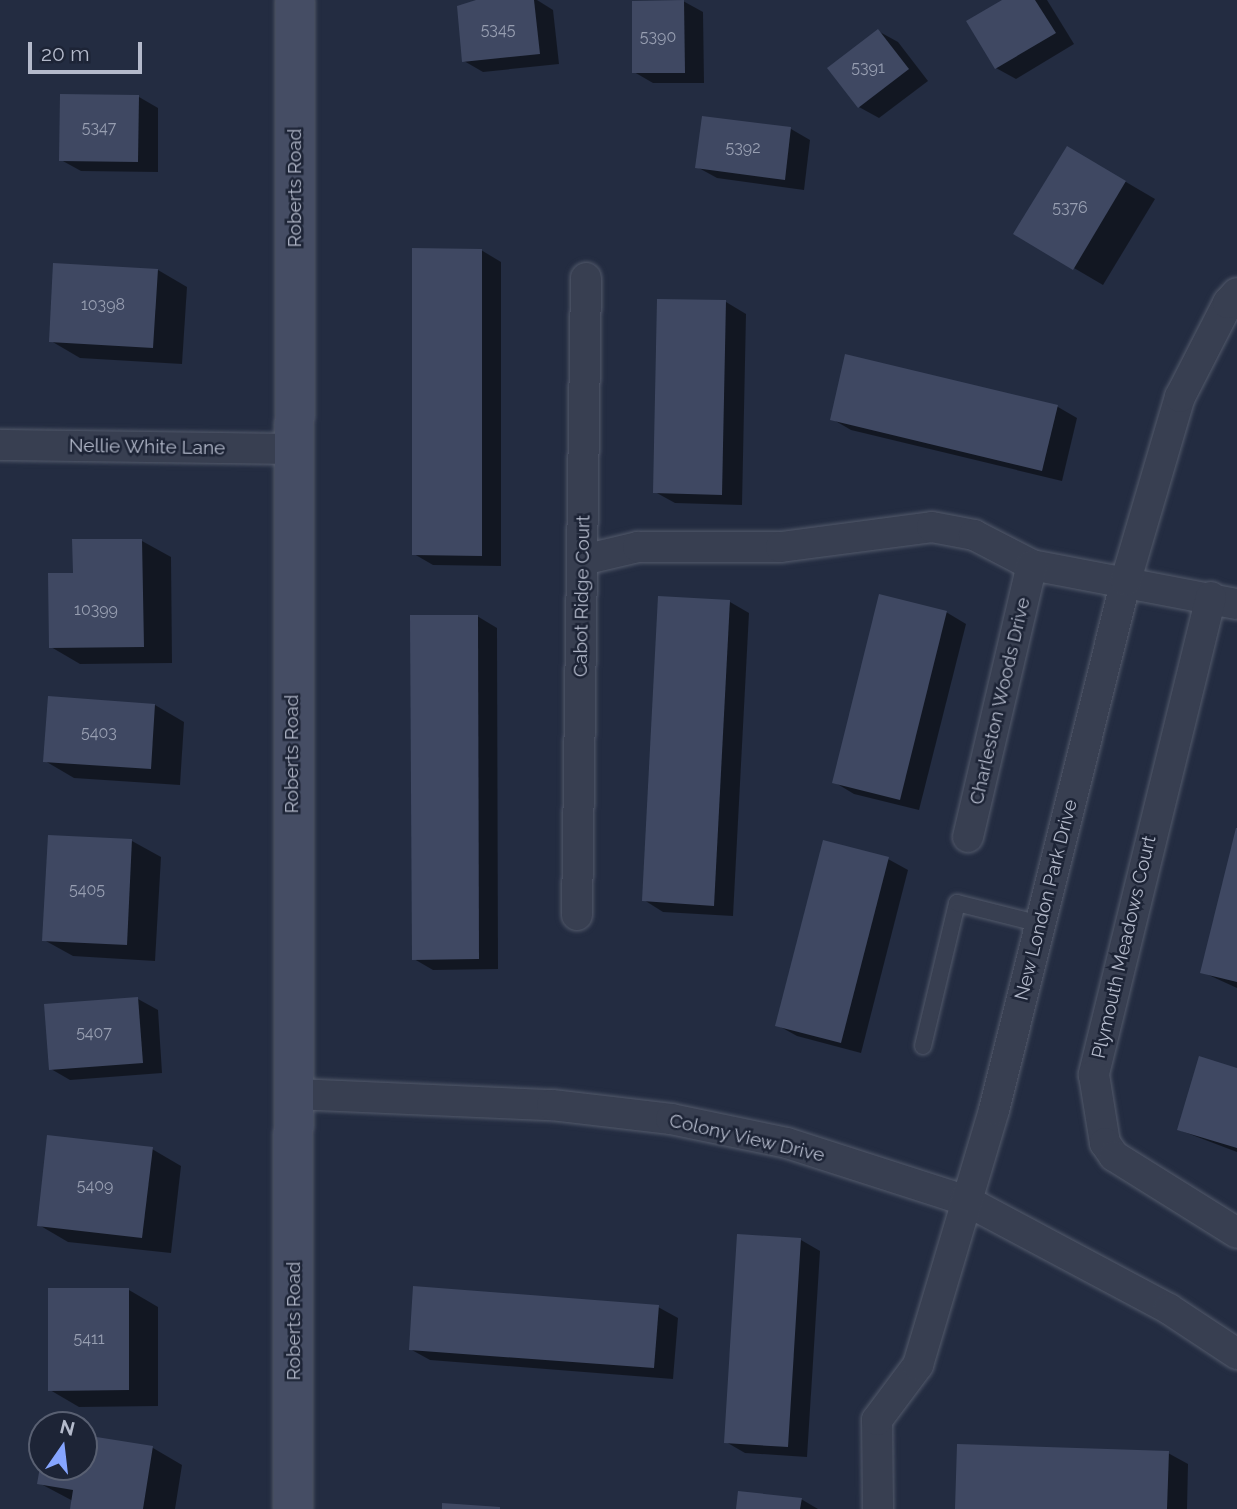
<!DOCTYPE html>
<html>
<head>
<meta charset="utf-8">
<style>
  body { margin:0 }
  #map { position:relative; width:1237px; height:1509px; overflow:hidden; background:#232c41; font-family:Raleway,sans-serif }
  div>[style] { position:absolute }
  .shadow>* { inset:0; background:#0007 }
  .building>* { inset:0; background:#3f4862 }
  .roads { filter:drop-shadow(0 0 2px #535a6b) drop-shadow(0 0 2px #535a6b) }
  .lane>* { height:16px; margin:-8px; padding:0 8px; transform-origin:8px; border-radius:8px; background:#383f51 }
  .street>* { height:30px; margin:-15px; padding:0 15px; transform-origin:15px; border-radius:15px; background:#383f51 }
  .secondary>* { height:38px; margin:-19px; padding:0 19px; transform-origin:19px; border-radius:19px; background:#454d64 }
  span { translate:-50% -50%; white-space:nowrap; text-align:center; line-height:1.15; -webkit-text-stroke:5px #1d2436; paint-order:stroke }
  .number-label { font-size:16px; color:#979eb1 }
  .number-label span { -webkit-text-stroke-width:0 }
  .street-label { font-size:19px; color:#b4bacb }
  .north { position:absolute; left:28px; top:1411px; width:70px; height:70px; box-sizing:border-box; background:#1d2436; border:2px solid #596072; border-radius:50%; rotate:14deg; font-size:19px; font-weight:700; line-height:28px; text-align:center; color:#b4bacb }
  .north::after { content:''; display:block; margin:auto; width:24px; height:32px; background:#86a5ff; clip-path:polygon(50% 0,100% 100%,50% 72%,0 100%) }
  .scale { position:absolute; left:28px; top:42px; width:114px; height:32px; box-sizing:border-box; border:4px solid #b4bacb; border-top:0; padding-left:9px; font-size:21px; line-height:24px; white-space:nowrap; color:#b4bacb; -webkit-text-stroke:5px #1d2436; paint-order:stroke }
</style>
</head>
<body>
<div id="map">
  <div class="shadow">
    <i style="clip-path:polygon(477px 0,537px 0,553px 10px,559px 64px,483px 72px,464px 61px)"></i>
    <i style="clip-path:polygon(1005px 0,1047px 0,1074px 44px,1016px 79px,996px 68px)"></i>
    <i style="clip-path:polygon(683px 1px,703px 12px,704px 83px,653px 83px,634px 72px)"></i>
    <i style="clip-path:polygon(878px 31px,898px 42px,928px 81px,879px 118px,859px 107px,829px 68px)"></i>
    <i style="clip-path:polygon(139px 97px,158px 108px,158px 172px,81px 171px,61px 160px)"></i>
    <i style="clip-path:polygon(791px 129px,810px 140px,804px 190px,717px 178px,697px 167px)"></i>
    <i style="clip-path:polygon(1068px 148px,1155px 199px,1103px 285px,1016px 234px)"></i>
    <i style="clip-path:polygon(481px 250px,501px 262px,501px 566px,433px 565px,414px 554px)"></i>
    <i style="clip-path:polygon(158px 270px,187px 287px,182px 364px,80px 358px,51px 341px)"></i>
    <i style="clip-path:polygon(726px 302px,746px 314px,742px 505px,675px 503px,655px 492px)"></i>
    <i style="clip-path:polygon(846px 356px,1058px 407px,1077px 418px,1062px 481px,851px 430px,832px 419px)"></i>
    <i style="clip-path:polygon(142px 541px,171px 557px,172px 663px,80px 664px,51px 647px,74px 575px)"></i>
    <i style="clip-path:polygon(730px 602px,749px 613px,733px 916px,663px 912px,644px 900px)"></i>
    <i style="clip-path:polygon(946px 612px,966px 624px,919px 810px,854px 794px,834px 782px)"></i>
    <i style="clip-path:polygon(477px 616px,497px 628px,498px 969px,433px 970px,414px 959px)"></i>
    <i style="clip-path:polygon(155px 705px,184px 722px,180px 785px,74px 778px,45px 761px)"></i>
    <i style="clip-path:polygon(1237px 831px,1237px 988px,1202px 972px)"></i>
    <i style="clip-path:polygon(132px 841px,161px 857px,155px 961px,73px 956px,44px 940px)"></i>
    <i style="clip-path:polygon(888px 859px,908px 870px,861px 1053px,797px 1036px,777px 1025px)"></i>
    <i style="clip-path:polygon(138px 999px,158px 1010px,162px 1073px,70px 1080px,51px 1069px)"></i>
    <i style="clip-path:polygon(1237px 1069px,1237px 1152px,1179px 1130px)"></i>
    <i style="clip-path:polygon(152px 1149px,181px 1166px,171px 1253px,68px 1242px,39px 1225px)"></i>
    <i style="clip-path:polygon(801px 1240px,820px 1251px,807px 1457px,745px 1453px,726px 1442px)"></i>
    <i style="clip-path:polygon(129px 1290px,158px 1307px,158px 1406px,79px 1407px,50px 1390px)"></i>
    <i style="clip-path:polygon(658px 1307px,678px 1318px,673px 1379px,430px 1360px,410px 1349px)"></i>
    <i style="clip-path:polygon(84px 1437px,153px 1448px,182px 1465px,175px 1509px,72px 1509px,73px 1501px,39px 1483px,42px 1465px,84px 1467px)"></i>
    <i style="clip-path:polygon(1168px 1453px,1188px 1464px,1187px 1509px,957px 1509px)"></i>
    <i style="clip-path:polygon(801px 1499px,818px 1509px,738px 1509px)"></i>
  </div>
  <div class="building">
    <i style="clip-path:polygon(476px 0,534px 0,540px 54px,462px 62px,457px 6px)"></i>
    <i style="clip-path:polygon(684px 0,685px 73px,632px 73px,632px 1px)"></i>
    <i style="clip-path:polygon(1002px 0,1035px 0,1056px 33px,995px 69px,966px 21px)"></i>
    <i style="clip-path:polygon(878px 29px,909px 69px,858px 108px,827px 68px)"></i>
    <i style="clip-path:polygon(60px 94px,139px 95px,138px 162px,59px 161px)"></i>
    <i style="clip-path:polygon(702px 116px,791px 127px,785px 180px,695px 168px)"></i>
    <i style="clip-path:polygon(1067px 146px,1126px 181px,1073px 270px,1013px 234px)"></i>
    <i style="clip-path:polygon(412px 248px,482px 249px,482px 556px,412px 555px)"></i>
    <i style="clip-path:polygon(53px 263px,158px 269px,153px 348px,49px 342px)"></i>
    <i style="clip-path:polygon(657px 299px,726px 300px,722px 495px,653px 493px)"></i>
    <i style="clip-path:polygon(845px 354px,1058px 405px,1042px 471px,830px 420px)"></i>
    <i style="clip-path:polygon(72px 539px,142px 539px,144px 647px,49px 648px,48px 573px,73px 573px)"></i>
    <i style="clip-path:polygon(879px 594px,947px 611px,900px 800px,832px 783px)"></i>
    <i style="clip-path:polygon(658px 596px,730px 600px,714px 906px,642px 901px)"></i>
    <i style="clip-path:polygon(410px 615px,478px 615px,479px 959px,412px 960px)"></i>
    <i style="clip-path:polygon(48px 696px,155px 704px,151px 769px,43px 762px)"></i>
    <i style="clip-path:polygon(1236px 828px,1237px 828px,1237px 982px,1200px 973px)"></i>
    <i style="clip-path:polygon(48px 835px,132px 839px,127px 945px,42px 941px)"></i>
    <i style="clip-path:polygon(823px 840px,889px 857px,841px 1043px,775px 1026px)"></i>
    <i style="clip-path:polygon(138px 997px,143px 1063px,49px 1070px,44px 1004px)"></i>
    <i style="clip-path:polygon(1199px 1056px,1237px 1068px,1237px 1148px,1177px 1130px)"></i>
    <i style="clip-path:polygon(47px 1135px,153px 1147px,142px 1238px,37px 1226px)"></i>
    <i style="clip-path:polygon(737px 1234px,801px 1238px,788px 1447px,724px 1443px)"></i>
    <i style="clip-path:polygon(413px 1286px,659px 1305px,654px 1368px,409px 1350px)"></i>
    <i style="clip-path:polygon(48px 1288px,129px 1288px,129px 1390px,48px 1391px)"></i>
    <i style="clip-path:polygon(84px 1435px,153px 1446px,143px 1509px,70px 1509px,73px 1490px,37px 1484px,40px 1467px,84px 1467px)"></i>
    <i style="clip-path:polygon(957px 1444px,1169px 1451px,1167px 1509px,955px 1509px)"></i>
    <i style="clip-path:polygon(738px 1491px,802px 1498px,800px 1509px,736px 1509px)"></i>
    <i style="clip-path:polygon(442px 1503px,500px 1507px,500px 1509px,442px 1509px)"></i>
  </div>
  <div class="roads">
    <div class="lane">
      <i style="left:923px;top:1046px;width:147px;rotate:-76.6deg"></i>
      <i style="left:957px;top:903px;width:86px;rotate:14.2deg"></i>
    </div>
    <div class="street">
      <i style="left:0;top:445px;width:294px;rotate:0.8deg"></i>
      <i style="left:583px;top:560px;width:57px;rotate:-13.3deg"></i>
      <i style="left:638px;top:547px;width:143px"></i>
      <i style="left:781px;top:547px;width:152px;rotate:-7.5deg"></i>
      <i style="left:932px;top:527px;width:43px;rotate:10.8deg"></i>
      <i style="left:974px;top:535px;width:65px;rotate:27.3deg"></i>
      <i style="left:1032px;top:565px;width:209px;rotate:10.8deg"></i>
      <i style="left:1211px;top:597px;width:492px;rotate:103.8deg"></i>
      <i style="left:1094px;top:1075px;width:69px;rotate:80.8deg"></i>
      <i style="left:1105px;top:1143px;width:16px;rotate:55deg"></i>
      <i style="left:1114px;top:1156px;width:145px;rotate:32deg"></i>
      <i style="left:968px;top:837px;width:279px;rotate:-76.8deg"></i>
      <i style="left:577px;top:915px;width:637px;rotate:-89.19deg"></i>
      <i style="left:295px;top:1094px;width:257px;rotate:2.5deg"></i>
      <i style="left:552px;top:1105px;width:120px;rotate:6.7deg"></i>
      <i style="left:671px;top:1119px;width:118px;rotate:11.7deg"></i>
      <i style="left:787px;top:1143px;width:187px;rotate:17.8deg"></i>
      <i style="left:965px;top:1200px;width:231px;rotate:28.1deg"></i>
      <i style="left:1169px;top:1309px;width:82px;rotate:33.5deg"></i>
      <i style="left:878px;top:1509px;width:89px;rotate:-90.6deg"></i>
      <i style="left:877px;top:1420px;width:69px;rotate:-53.3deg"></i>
      <i style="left:918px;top:1365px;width:266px;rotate:-73.4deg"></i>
      <i style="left:994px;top:1110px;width:546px;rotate:-76.01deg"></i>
      <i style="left:1126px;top:580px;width:191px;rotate:-73.6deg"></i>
      <i style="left:1180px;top:397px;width:106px;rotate:-62.9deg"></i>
      <i style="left:1228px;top:303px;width:13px;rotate:-48deg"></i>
    </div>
    <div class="secondary">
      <i style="left:293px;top:1509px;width:1509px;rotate:-89.92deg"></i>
    </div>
  </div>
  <div class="number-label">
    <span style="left:498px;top:30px">5345</span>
    <span style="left:658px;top:37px">5390</span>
    <span style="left:868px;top:68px">5391</span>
    <span style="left:99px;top:128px">5347</span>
    <span style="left:743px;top:148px">5392</span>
    <span style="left:1070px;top:208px">5376</span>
    <span style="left:103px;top:305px">10398</span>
    <span style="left:96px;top:610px">10399</span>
    <span style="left:99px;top:733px">5403</span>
    <span style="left:87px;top:890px">5405</span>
    <span style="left:94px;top:1033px">5407</span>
    <span style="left:95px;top:1186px">5409</span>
    <span style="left:89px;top:1339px">5411</span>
  </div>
  <div class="street-label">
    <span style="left:295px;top:188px;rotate:-90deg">Roberts Road</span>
    <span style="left:147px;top:447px;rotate:1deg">Nellie White Lane</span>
    <span style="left:582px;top:596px;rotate:-89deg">Cabot Ridge Court</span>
    <span style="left:1000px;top:701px;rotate:-77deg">Charleston Woods Drive</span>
    <span style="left:292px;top:754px;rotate:-90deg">Roberts Road</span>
    <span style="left:1046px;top:900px;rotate:-76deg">New London Park Drive</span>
    <span style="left:1124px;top:947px;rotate:-77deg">Plymouth Meadows Court</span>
    <span style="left:747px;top:1138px;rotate:13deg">Colony View Drive</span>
    <span style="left:294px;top:1321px;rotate:-90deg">Roberts Road</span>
  </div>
  <div class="north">N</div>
  <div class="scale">20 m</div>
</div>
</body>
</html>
